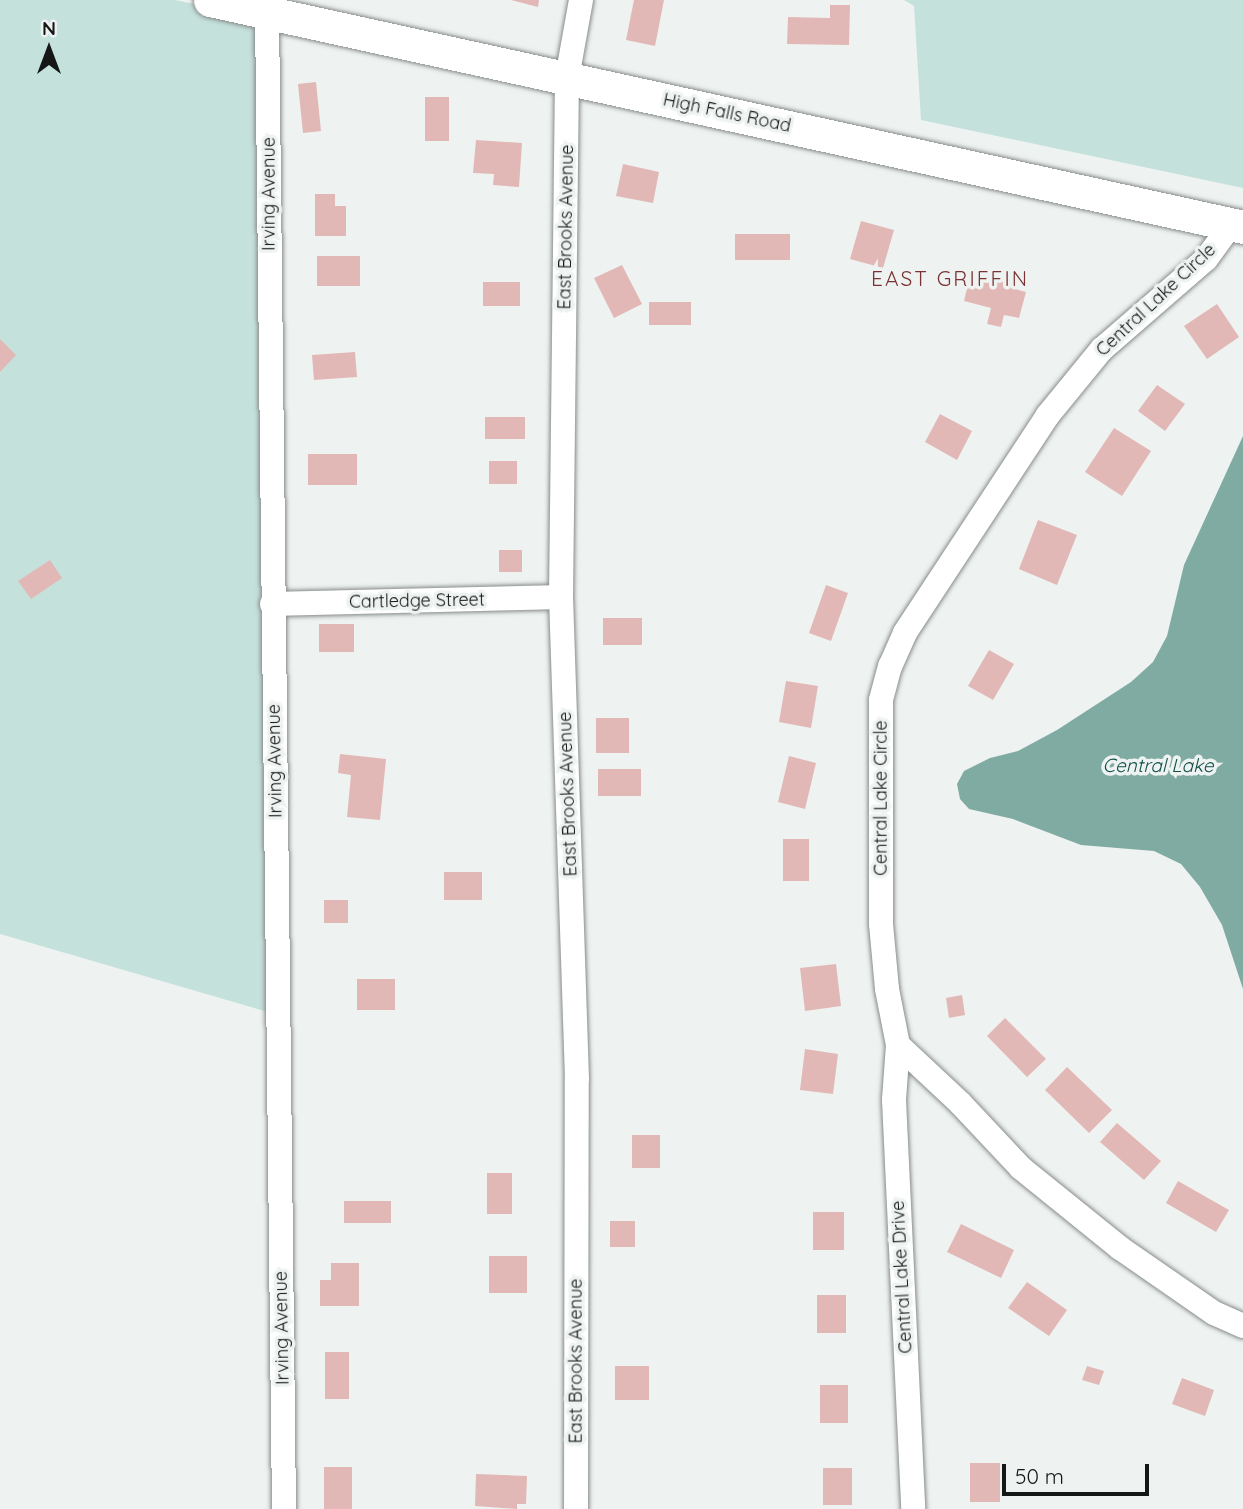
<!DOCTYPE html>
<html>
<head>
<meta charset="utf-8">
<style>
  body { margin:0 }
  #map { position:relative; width:1243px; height:1509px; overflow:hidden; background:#eef3f2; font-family:Quicksand,sans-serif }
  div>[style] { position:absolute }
  .green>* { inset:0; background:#c5e1dc }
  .water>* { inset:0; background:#7faba3 }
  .building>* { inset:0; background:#e1b8b5 }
  .roads { filter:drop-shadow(0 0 2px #888c8b) drop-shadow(0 0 2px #888c8b) }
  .street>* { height:24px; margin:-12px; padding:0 12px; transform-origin:12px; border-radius:12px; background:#fff }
  .secondary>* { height:33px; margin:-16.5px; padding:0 16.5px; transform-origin:16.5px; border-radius:16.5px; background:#fff }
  span { translate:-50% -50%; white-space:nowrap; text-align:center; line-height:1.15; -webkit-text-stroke:7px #eef3f2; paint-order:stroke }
  .street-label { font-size:18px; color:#151716 }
  .water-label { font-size:19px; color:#104f48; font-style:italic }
  .quarter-label { font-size:21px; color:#7a3332; letter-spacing:2px }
  .north { position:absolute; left:14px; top:14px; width:70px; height:70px; -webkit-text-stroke:5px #eef3f2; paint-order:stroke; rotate:0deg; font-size:19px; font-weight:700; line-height:28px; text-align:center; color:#151716 }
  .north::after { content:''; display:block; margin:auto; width:24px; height:32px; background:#151716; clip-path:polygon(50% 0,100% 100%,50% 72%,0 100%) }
  .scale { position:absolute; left:1002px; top:1464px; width:147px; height:32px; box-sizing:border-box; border:4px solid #151716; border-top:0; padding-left:9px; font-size:21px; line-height:24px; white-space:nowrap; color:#151716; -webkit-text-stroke:5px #eef3f2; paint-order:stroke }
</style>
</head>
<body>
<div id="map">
  <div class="green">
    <i style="clip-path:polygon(0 0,175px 0,264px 19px,278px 1015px,0 934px)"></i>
    <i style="clip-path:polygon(904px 0,1243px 0,1243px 188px,921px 120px,914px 6px)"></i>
  </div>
  <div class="water">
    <i style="clip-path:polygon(1243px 436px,1243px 989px,1222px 925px,1200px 887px,1181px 864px,1154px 851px,1081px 845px,1013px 819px,969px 809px,960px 799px,957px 784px,964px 771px,990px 758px,1018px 751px,1057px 730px,1131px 682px,1153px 662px,1167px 636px,1184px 565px)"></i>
  </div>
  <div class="building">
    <i style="clip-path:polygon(511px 0,539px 0,538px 7px)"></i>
    <i style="clip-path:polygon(634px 0,664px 0,655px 46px,626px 40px)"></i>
    <i style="clip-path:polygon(830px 5px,850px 5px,849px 45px,787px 44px,788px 17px,830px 18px)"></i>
    <i style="clip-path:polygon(316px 82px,321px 131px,303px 133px,298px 84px)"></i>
    <i style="clip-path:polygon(425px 97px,449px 97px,449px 141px,425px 141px)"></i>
    <i style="clip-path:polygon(476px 140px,522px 143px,519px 187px,493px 185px,494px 174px,473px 173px)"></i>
    <i style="clip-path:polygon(623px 164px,659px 172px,653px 203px,616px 196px)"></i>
    <i style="clip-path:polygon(315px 194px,335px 194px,335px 206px,346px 206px,346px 236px,315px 236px)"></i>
    <i style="clip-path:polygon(861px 221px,894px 230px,883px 268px,850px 259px)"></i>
    <i style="clip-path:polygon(735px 234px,790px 234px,790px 260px,735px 260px)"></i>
    <i style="clip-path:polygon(317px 256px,360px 256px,360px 286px,317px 286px)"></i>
    <i style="clip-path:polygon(622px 265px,642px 304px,614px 318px,594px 278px)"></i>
    <i style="clip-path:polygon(972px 268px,1014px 279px,1012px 288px,1026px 292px,1019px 318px,1004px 315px,1001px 327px,987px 324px,991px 308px,964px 301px)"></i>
    <i style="clip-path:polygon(483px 282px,520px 282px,520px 306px,483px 306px)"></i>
    <i style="clip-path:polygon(649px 302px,691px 302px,691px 325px,649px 325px)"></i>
    <i style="clip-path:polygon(1217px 304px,1239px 337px,1207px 359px,1184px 326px)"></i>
    <i style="clip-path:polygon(0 339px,16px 355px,0 372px)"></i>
    <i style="clip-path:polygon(355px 352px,357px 377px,314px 380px,312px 355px)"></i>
    <i style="clip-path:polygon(1157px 385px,1185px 404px,1165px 431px,1138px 411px)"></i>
    <i style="clip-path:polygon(940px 414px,972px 431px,957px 460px,925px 442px)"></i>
    <i style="clip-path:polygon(485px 417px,525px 417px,525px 439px,485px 439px)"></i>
    <i style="clip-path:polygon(1114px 428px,1151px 451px,1122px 496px,1085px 472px)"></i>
    <i style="clip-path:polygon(308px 454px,357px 454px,357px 485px,308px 485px)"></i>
    <i style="clip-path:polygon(489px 461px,517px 461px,517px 484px,489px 484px)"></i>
    <i style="clip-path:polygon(1038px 520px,1077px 535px,1057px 585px,1019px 569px)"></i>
    <i style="clip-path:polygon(499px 550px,522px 550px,522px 572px,499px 572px)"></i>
    <i style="clip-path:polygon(50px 560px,62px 578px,31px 599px,18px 581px)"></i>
    <i style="clip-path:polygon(826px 585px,848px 593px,831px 641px,809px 633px)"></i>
    <i style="clip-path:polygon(603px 618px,642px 618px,642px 645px,603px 645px)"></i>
    <i style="clip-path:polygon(319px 624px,354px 624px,354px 652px,319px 652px)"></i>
    <i style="clip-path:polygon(989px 650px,1014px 664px,993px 700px,968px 686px)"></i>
    <i style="clip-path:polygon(786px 681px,818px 686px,811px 728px,779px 722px)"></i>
    <i style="clip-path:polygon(596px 718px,629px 718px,629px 753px,596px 753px)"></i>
    <i style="clip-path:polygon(340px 754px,386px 759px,380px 820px,347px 817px,351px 775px,338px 773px)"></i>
    <i style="clip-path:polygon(789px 756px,816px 763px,805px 809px,778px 802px)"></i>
    <i style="clip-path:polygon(598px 769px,641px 769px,641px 796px,598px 796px)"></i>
    <i style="clip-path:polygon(783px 839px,809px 839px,809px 881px,783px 881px)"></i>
    <i style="clip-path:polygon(444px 872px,482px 872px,482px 900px,444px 900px)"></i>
    <i style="clip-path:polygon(324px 900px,348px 900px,348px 923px,324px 923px)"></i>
    <i style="clip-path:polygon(836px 964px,841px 1006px,805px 1011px,800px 968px)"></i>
    <i style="clip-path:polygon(357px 979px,395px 979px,395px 1010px,357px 1010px)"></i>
    <i style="clip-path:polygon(962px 995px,965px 1015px,949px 1018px,946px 998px)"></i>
    <i style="clip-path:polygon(1005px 1018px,1046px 1059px,1027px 1077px,987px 1036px)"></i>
    <i style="clip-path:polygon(805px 1049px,838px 1054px,833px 1094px,800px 1090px)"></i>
    <i style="clip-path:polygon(1067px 1067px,1112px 1110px,1089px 1133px,1045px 1090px)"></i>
    <i style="clip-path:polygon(1117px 1123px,1161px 1161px,1144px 1180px,1100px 1142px)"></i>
    <i style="clip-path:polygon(632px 1135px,660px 1135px,660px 1168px,632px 1168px)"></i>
    <i style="clip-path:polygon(487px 1173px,512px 1173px,512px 1214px,487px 1214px)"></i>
    <i style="clip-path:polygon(1178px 1181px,1229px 1210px,1216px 1232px,1166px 1203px)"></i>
    <i style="clip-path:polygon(344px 1201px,391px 1201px,391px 1223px,344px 1223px)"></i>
    <i style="clip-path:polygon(813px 1212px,844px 1212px,844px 1250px,813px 1250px)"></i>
    <i style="clip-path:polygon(610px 1221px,635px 1221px,635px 1247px,610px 1247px)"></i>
    <i style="clip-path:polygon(961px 1224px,1014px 1250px,1001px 1278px,947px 1252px)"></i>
    <i style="clip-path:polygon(489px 1256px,527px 1256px,527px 1293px,489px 1293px)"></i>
    <i style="clip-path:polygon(331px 1263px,359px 1263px,359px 1306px,320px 1306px,320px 1280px,331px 1280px)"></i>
    <i style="clip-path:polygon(1027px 1282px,1067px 1310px,1049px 1336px,1008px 1308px)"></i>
    <i style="clip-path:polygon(817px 1295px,846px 1295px,846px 1333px,817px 1333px)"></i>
    <i style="clip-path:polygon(325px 1352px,349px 1352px,349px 1399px,325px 1399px)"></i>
    <i style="clip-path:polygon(615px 1366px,649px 1366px,649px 1400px,615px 1400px)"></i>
    <i style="clip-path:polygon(1087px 1366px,1104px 1371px,1099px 1385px,1082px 1380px)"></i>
    <i style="clip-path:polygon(1182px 1378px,1214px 1390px,1205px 1416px,1172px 1404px)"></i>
    <i style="clip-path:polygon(820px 1385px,848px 1385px,848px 1423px,820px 1423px)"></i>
    <i style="clip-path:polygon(970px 1463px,1000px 1463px,1000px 1502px,970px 1502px)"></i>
    <i style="clip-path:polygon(324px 1467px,352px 1467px,352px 1509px,324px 1509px)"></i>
    <i style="clip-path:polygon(823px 1468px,852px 1468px,852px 1505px,823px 1505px)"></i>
    <i style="clip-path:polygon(476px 1474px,527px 1476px,526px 1504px,517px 1504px,517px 1509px,475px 1506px)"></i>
  </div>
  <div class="roads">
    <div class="street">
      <i style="left:267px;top:12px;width:1497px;rotate:89.35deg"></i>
      <i style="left:1231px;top:225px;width:42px;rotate:126.3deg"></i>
      <i style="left:1206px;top:259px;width:138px;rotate:139.1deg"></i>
      <i style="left:1102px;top:349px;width:85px;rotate:129.3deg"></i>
      <i style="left:1048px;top:415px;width:261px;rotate:123.3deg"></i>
      <i style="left:905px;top:633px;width:36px;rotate:114deg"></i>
      <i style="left:890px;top:666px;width:35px;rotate:105deg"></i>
      <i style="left:881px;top:700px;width:224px;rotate:90deg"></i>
      <i style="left:881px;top:924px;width:65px;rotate:84.7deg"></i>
      <i style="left:887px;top:989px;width:57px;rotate:78.9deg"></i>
      <i style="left:898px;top:1045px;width:85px;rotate:43.1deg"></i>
      <i style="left:960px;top:1103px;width:89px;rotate:46.8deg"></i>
      <i style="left:1021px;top:1168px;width:127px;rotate:38.9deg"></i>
      <i style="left:1120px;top:1248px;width:114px;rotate:34.7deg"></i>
      <i style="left:1214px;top:1313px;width:32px;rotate:24deg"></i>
      <i style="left:272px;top:604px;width:289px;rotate:-1.4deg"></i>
      <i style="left:898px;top:1045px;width:55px;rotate:94.2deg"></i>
      <i style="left:894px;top:1100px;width:409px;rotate:87.3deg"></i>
      <i style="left:576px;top:1509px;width:430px;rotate:-89.9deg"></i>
      <i style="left:577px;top:1079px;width:482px;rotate:-91.9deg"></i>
      <i style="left:561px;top:597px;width:519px;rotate:-89.34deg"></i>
      <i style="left:567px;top:78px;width:79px;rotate:-79.8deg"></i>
    </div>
    <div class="secondary">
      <i style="left:210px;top:0;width:1058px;rotate:12.39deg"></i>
    </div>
  </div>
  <div class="street-label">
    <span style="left:727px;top:113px;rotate:12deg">High Falls Road</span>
    <span style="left:269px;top:194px;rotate:-90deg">Irving Avenue</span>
    <span style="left:566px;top:227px;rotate:-89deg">East Brooks Avenue</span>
    <span style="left:1156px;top:300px;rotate:-43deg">Central Lake Circle</span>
    <span style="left:417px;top:601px;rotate:-1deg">Cartledge Street</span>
    <span style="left:275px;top:761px;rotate:-91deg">Irving Avenue</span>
    <span style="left:568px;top:794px;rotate:-92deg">East Brooks Avenue</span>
    <span style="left:881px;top:798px;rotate:-90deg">Central Lake Circle</span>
    <span style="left:902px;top:1277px;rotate:-93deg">Central Lake Drive</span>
    <span style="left:282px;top:1328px;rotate:-91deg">Irving Avenue</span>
    <span style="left:576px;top:1361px;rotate:-90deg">East Brooks Avenue</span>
  </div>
  <div class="water-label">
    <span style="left:1158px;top:766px">Central Lake</span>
  </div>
  <div class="quarter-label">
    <span style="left:950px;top:278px">EAST GRIFFIN</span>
  </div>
  <div class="north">N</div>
  <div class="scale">50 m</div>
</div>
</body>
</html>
